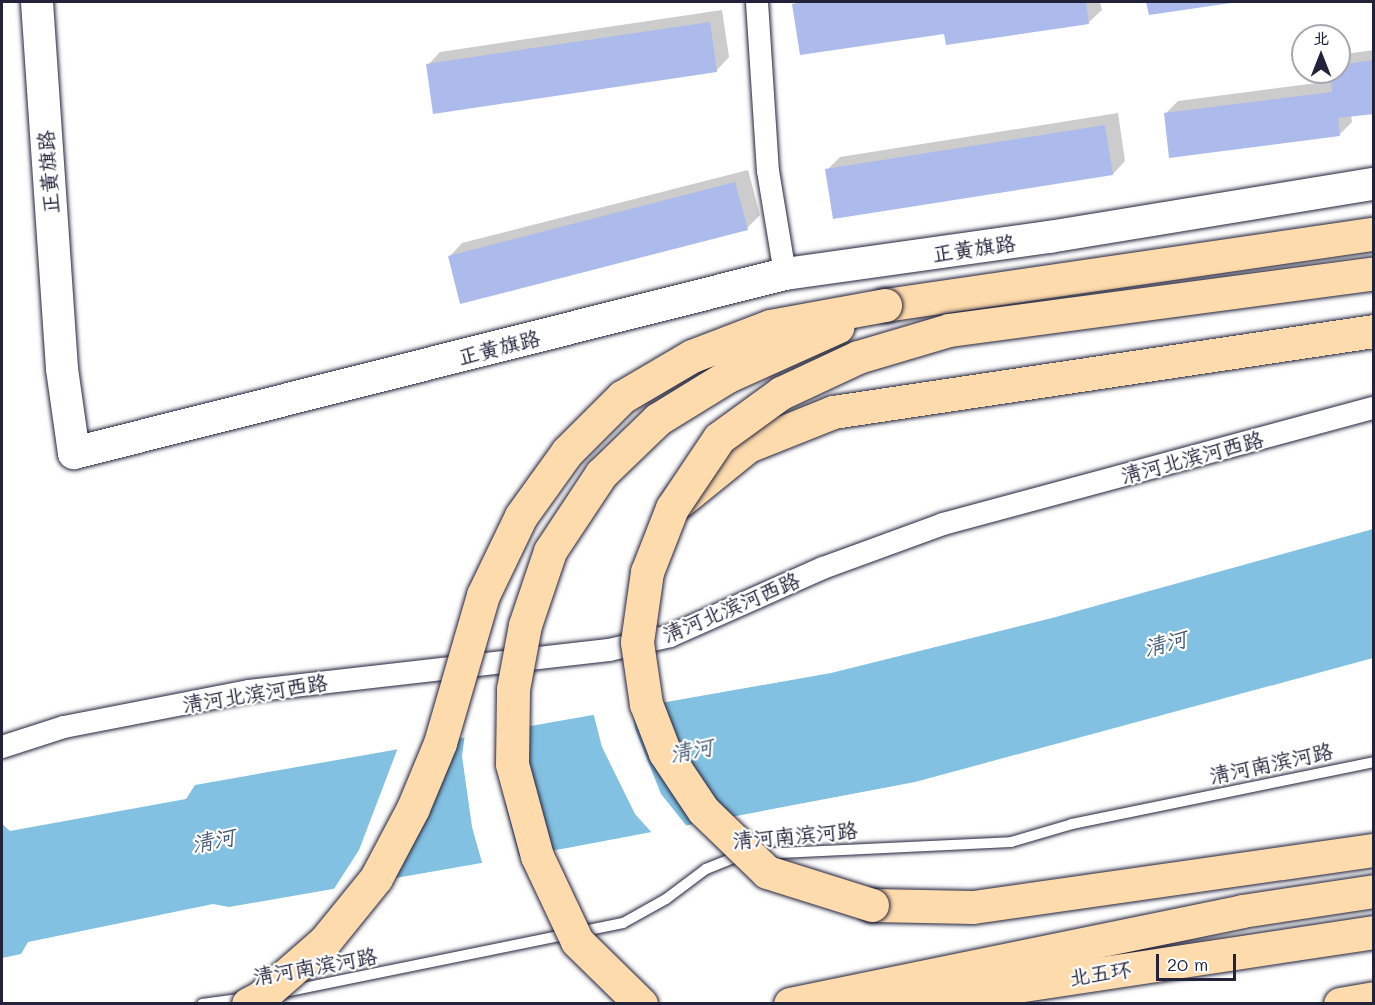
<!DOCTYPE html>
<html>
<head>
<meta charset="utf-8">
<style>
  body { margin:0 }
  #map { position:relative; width:1375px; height:1005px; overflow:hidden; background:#fff; font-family:Mali,"LXGW WenKai TC",sans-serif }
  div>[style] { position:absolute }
  .water>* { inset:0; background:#82c1e2 }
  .pier>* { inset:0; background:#fff }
  .shadow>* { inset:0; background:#0003 }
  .building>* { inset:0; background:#acbbeb }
  .roads { filter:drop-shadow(0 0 2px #22223b) drop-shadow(0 0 2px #22223b) }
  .lane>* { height:10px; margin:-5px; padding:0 5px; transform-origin:5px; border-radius:5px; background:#fff }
  .street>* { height:22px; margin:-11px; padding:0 11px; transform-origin:11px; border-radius:11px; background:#fff }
  .secondary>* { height:32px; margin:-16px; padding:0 16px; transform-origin:16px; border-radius:16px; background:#fff }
  .highway>* { height:33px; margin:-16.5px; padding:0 16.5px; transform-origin:16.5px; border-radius:16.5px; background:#fedbac }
  .bridges { filter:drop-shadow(0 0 2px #22223b) drop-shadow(0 0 2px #22223b) }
  .highway-bridge>* { height:33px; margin:-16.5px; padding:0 16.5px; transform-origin:16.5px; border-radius:16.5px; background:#fedbac }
  span { translate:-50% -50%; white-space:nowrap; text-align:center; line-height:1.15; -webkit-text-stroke:4.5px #fff; paint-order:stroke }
  .street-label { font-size:21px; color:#22223b }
  .water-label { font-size:22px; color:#445a75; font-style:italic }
  .frame { position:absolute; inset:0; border:3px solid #22223b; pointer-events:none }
  .north { position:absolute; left:1291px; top:24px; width:60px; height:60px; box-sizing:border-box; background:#fff; border:2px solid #a7a7b1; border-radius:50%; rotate:0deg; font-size:16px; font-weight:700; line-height:24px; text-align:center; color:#22223b }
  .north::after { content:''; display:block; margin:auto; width:21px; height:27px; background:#22223b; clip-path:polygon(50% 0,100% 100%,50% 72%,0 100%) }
  .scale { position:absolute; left:1156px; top:954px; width:80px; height:27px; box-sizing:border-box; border:3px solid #22223b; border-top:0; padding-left:8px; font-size:18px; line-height:21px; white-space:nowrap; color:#22223b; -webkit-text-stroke:4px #fff; paint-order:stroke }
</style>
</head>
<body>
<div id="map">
  <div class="water">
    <i style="clip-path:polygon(1373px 529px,1373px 658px,915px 782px,567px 848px,229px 907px,213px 904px,28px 942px,21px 954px,2px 958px,2px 824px,10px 831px,186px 799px,195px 785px,831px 673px,1052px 618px)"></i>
  </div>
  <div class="pier">
    <i style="clip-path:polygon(632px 705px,635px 729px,661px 794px,689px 829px,654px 835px,635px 814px,602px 747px,593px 712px)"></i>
    <i style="clip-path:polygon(501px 728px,505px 803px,520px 860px,483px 866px,472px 827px,462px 756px,465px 734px)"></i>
    <i style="clip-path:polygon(428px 740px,365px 886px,332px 892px,359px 850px,399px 745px)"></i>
  </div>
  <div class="shadow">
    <i style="clip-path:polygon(796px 2px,1100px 2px,1102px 10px,1089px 22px,945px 33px,794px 4px)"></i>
    <i style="clip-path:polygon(1148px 2px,1230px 2px,1150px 13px)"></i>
    <i style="clip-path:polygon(722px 10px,729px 57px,717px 70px,428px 65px,440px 52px)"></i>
    <i style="clip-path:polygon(1374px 50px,1374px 112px,1351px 115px,1352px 122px,1339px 135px,1165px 114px,1178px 101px,1332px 81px,1331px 72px,1339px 72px,1339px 58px,1344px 54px)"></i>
    <i style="clip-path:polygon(1118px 113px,1125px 161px,1113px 174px,827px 170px,840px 157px)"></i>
    <i style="clip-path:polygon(748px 170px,760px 215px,747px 228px,450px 256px,462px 243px)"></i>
  </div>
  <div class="building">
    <i style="clip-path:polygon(807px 2px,1086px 2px,1089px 24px,946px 45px,944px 34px,800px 55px,792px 4px)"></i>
    <i style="clip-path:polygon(1146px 2px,1231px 2px,1231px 3px,1149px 15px)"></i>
    <i style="clip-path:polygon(710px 22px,717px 72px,433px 114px,426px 64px)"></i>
    <i style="clip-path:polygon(1374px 60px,1374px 114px,1338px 118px,1340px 136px,1169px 158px,1164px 113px,1332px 92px,1330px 72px,1339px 72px,1339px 65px)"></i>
    <i style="clip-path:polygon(1105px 125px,1113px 175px,833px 219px,825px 169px)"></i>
    <i style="clip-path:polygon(735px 182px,748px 230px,460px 304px,448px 256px)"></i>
  </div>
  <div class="roads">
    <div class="lane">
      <i style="left:759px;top:854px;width:252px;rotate:-2.7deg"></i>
      <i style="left:1011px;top:842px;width:64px;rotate:-16.4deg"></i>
      <i style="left:1072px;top:824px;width:308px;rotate:-11.6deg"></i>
      <i style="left:279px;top:993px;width:351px;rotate:-11.5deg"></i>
      <i style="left:623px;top:923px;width:49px;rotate:-29.2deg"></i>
      <i style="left:666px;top:899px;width:50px;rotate:-36.9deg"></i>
      <i style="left:706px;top:869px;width:38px;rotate:-22deg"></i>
      <i style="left:202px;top:1004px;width:43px;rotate:-7.9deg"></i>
    </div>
    <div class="street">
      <i style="left:757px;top:2px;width:169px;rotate:86.3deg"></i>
      <i style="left:768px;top:171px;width:104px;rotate:80.6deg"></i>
      <i style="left:2px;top:747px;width:65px;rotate:-17.9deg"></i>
      <i style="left:64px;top:727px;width:188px;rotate:-11deg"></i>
      <i style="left:249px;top:691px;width:362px;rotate:-6.5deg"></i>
      <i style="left:609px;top:650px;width:63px;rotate:-12.9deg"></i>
      <i style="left:670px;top:636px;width:167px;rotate:-24deg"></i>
      <i style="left:823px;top:568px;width:128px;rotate:-20.1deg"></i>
      <i style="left:943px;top:524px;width:446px;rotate:-15.1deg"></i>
    </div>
    <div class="secondary">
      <i style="left:37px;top:2px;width:368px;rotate:86.1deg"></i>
      <i style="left:62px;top:369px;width:85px;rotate:81.9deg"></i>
      <i style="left:74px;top:453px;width:733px;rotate:-14.13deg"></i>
      <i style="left:785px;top:274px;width:267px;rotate:-8deg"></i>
      <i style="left:1049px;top:237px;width:329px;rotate:-9.3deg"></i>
    </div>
    <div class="highway">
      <i style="left:885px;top:305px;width:494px;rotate:-8.3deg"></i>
      <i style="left:680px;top:501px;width:87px;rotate:-39deg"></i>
      <i style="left:748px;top:446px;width:92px;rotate:-21.8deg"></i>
      <i style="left:833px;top:412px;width:547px;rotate:-8.52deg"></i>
      <i style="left:872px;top:905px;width:101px;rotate:1.1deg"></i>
      <i style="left:973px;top:907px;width:405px;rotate:-8.1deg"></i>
      <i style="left:790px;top:1004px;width:461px;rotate:-11.6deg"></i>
      <i style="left:1242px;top:911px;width:134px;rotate:-8.6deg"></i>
      <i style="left:898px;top:1004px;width:481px;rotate:-8.6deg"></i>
      <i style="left:1340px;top:1004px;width:35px;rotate:-10deg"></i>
    </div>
  </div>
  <div class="bridges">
    <div class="highway-bridge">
      <i style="left:872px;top:905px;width:110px;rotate:-162.6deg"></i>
      <i style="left:767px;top:872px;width:89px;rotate:-135.9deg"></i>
      <i style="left:703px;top:810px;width:69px;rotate:-123.7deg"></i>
      <i style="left:665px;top:753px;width:53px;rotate:-111.2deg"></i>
      <i style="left:646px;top:704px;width:63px;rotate:-98.3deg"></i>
      <i style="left:637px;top:642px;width:71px;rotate:-81.9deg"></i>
      <i style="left:647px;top:572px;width:69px;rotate:-68.7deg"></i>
      <i style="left:672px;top:508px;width:84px;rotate:-56.1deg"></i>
      <i style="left:719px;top:438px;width:77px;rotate:-36deg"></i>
      <i style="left:781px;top:393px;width:85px;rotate:-25.1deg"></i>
      <i style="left:858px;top:357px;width:95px;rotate:-16.5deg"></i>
      <i style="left:949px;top:330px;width:429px;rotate:-7.6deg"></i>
      <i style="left:248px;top:1004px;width:15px;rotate:-28deg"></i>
      <i style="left:261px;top:997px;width:85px;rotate:-41.2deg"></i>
      <i style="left:325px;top:941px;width:81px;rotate:-51deg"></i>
      <i style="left:376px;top:878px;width:79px;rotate:-62.1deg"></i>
      <i style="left:413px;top:808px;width:70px;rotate:-67.4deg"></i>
      <i style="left:440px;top:743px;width:154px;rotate:-73.8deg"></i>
      <i style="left:483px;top:595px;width:88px;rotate:-64.3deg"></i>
      <i style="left:521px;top:516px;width:79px;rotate:-54.3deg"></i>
      <i style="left:567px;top:452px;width:78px;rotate:-45deg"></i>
      <i style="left:622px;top:397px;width:81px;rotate:-30.4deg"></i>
      <i style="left:692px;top:356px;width:84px;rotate:-21deg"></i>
      <i style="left:770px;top:326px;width:117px;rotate:-10.3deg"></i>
      <i style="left:641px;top:1004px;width:90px;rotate:-135.5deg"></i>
      <i style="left:577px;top:941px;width:94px;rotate:-115.2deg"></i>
      <i style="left:537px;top:856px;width:95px;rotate:-105.2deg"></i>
      <i style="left:512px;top:764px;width:75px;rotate:-89.2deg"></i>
      <i style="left:513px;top:689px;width:65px;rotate:-79.4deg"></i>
      <i style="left:525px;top:625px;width:78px;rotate:-71.3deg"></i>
      <i style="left:550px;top:551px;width:92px;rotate:-56.5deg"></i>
      <i style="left:601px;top:474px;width:79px;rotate:-44deg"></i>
      <i style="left:658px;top:419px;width:82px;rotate:-31.6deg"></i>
      <i style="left:728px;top:376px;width:120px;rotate:-24.2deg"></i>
    </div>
  </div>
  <div class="street-label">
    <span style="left:48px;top:172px;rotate:-94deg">正黄旗路</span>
    <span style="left:974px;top:248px;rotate:-8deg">正黄旗路</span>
    <span style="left:499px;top:347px;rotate:-14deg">正黄旗路</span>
    <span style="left:1192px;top:457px;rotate:-15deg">清河北滨河西路</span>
    <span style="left:731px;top:607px;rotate:-23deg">清河北滨河西路</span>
    <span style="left:255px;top:693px;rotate:-9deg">清河北滨河西路</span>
    <span style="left:1271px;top:763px;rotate:-12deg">清河南滨河路</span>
    <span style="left:795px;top:835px;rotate:-5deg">清河南滨河路</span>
    <span style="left:315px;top:966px;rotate:-10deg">清河南滨河路</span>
    <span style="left:1100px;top:973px;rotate:-9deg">北五环</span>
  </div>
  <div class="water-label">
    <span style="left:1165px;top:643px;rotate:-14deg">清河</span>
    <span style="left:691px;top:750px;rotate:-11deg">清河</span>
    <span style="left:213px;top:840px;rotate:-11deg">清河</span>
  </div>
  <div class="frame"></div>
  <div class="north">北</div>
  <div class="scale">20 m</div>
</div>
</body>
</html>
